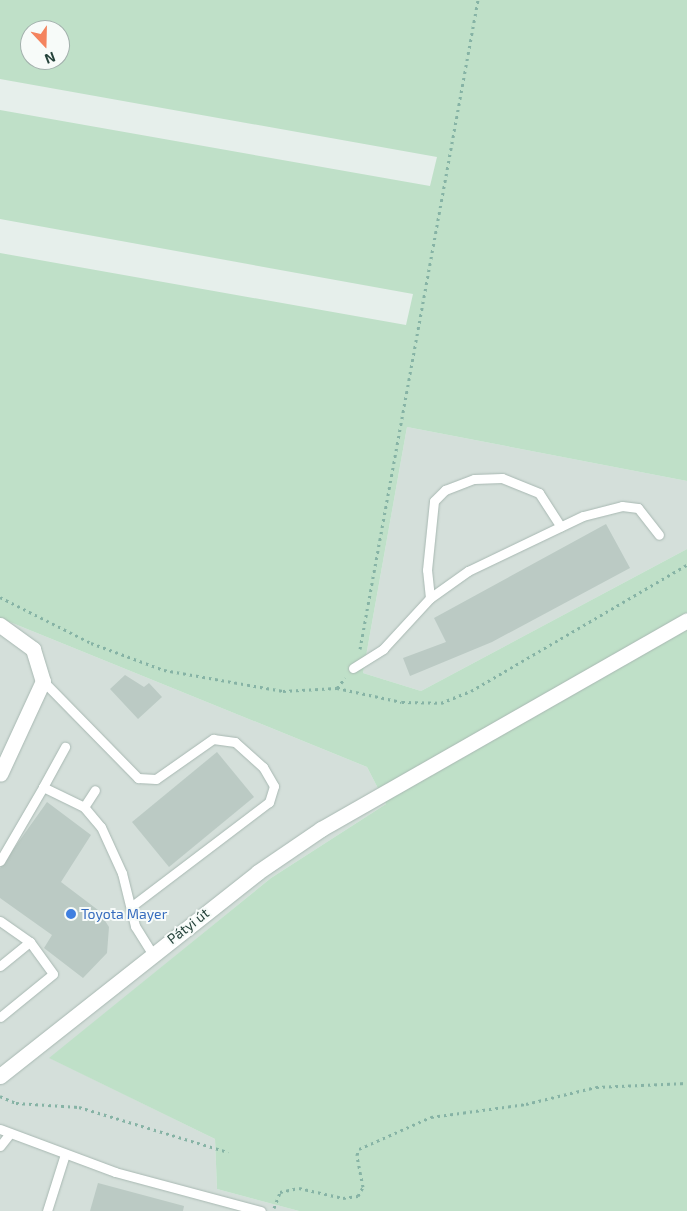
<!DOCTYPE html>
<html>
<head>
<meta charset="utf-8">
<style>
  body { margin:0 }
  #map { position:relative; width:687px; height:1211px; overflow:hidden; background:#e6efeb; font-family:"Exo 2",sans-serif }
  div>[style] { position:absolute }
  .built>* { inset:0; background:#d4dfda }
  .green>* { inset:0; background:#bfe0c8 }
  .building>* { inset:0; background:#bbcac4 }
  .path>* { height:3px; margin-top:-1.5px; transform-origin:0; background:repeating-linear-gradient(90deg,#86b3a5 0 2.5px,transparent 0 6.5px) }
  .roads { filter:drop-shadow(0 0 1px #a8b8b2) drop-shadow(0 0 1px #a8b8b2) }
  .lane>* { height:9px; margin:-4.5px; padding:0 4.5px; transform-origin:4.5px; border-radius:4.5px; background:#fff }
  .street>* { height:15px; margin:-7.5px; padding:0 7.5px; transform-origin:7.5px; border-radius:7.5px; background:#fff }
  .secondary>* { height:15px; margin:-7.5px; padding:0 7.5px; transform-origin:7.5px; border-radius:7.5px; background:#fff }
  .dots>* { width:14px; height:14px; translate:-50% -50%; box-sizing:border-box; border:2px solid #f7fbf9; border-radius:50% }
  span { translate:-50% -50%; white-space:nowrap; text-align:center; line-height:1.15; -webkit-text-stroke:4px #f7fbf9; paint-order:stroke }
  .shop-label { font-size:14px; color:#366cbe }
  .left { translate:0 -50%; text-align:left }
  .street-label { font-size:14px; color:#24423a }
  .north { position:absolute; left:20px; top:20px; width:50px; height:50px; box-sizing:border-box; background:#f7fbf9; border:1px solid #a3b1ad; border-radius:50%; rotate:159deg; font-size:14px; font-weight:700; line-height:20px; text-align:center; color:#24423a }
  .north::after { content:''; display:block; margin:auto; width:18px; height:22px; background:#f4845f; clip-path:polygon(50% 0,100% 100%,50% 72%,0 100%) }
</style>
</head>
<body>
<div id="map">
  <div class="built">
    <i style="clip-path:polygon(407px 427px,687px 481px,687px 549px,421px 691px,363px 673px)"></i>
    <i style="clip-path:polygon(0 618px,367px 767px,386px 804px,271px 878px,50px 1058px,215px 1139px,217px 1189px,299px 1211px,0 1211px)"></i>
  </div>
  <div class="green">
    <i style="clip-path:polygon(evenodd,0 0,687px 0,687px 481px,407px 427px,363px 673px,421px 691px,687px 549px,687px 1211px,299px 1211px,217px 1189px,215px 1139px,49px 1058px,271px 878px,386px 804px,367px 767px,0 618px,0 253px,406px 325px,413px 294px,0 219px,0 110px,430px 186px,437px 157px,0 79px,0 0,30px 30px,60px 30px,60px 60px,30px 60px,30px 30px)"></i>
  </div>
  <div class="building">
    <i style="clip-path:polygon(606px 524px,630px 568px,492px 642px,410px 676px,403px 658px,446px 642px,434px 618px)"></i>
    <i style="clip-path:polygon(125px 675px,144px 687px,149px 683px,162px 697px,138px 719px,110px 689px)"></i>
    <i style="clip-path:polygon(217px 752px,254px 797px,169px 867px,132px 822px)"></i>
    <i style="clip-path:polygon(47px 802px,91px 835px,61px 882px,98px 910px,109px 927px,107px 953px,83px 978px,44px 948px,52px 935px,0 898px,0 868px)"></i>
    <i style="clip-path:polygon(98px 1183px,184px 1206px,183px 1211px,90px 1211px)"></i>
  </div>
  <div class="path">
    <i style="left:0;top:597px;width:102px;rotate:26.8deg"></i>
    <i style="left:91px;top:643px;width:78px;rotate:20.3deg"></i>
    <i style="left:164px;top:670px;width:121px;rotate:10deg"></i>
    <i style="left:283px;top:691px;width:54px;rotate:-3.2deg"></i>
    <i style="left:337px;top:688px;width:13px;rotate:-51deg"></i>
    <i style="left:360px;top:649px;width:660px;rotate:-79.7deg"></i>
    <i style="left:337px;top:688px;width:66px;rotate:12.2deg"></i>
    <i style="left:402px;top:702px;width:39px;rotate:1deg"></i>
    <i style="left:441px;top:703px;width:32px;rotate:-22deg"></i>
    <i style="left:471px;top:691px;width:250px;rotate:-30.3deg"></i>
    <i style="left:0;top:1096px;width:17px;rotate:24deg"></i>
    <i style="left:16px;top:1103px;width:63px;rotate:3.6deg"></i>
    <i style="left:79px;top:1107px;width:156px;rotate:16.8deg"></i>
    <i style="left:274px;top:1208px;width:17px;rotate:-69deg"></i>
    <i style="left:280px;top:1192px;width:19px;rotate:-12deg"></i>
    <i style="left:299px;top:1188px;width:45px;rotate:12.8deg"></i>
    <i style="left:343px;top:1198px;width:15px;rotate:-8deg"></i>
    <i style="left:358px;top:1196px;width:10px;rotate:-61deg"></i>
    <i style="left:363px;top:1187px;width:33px;rotate:-101deg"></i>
    <i style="left:357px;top:1155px;width:6px;rotate:-72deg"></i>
    <i style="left:359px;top:1149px;width:79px;rotate:-24deg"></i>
    <i style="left:431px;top:1117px;width:96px;rotate:-7.8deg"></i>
    <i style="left:526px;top:1104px;width:72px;rotate:-13.7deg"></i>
    <i style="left:596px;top:1087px;width:91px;rotate:-2.5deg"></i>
  </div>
  <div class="roads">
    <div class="lane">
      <i style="left:430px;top:598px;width:28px;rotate:-96deg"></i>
      <i style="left:427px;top:570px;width:69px;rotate:-84.2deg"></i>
      <i style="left:434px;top:501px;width:16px;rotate:-45deg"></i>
      <i style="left:445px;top:490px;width:31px;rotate:-21deg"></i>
      <i style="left:474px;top:479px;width:28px;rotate:-2deg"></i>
      <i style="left:502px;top:478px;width:40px;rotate:22deg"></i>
      <i style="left:539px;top:493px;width:40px;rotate:57.1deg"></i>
      <i style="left:353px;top:668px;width:36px;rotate:-32deg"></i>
      <i style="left:383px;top:649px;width:69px;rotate:-47.3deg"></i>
      <i style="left:430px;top:598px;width:47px;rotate:-35.4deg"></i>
      <i style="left:468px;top:571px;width:127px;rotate:-25.6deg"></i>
      <i style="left:583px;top:516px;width:40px;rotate:-14.4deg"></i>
      <i style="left:622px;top:506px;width:16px;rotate:7deg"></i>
      <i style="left:638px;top:508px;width:34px;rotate:52deg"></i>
      <i style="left:43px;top:681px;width:136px;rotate:45.6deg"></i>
      <i style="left:138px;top:778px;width:18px;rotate:3deg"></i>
      <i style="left:156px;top:779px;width:70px;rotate:-35.1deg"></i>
      <i style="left:213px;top:739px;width:22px;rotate:8deg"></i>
      <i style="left:235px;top:742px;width:38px;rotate:42deg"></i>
      <i style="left:263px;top:767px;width:22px;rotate:60deg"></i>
      <i style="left:274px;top:786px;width:17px;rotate:107deg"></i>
      <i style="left:269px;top:802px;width:172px;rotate:142.8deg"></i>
      <i style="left:43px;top:787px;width:46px;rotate:-61.2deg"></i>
      <i style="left:84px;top:807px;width:20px;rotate:-57deg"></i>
      <i style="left:0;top:861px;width:86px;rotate:-59.8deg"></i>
      <i style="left:43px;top:787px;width:46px;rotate:26deg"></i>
      <i style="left:84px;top:807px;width:26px;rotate:50deg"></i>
      <i style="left:101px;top:827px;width:51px;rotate:65.5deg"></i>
      <i style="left:122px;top:873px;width:55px;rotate:76.2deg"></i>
      <i style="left:135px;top:926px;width:32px;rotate:58deg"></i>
      <i style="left:0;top:921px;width:37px;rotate:35deg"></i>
      <i style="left:30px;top:942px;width:39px;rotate:54deg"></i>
      <i style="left:53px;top:974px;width:68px;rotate:140.9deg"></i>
      <i style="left:0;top:966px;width:38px;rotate:-39deg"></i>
      <i style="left:0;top:1129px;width:123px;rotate:20.5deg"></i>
      <i style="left:115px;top:1172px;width:151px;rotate:15deg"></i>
      <i style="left:0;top:1146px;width:16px;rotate:-52deg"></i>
      <i style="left:47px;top:1211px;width:60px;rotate:-72.5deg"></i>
    </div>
    <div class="street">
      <i style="left:0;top:625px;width:41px;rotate:36deg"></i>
      <i style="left:33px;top:649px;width:34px;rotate:73deg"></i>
      <i style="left:43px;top:681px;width:102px;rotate:114.8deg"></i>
    </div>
    <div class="secondary">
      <i style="left:0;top:1076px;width:329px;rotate:-38.3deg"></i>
      <i style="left:258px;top:872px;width:76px;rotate:-34.3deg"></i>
      <i style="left:321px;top:829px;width:421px;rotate:-29.7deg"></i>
    </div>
  </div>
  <div class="dots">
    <i style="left:71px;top:914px;background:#3f7fe0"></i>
  </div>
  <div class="shop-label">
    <span class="left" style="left:81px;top:914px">Toyota Mayer</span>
  </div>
  <div class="street-label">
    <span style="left:188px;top:926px;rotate:-38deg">Pátyi út</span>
  </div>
  <div class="north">N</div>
</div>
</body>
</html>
